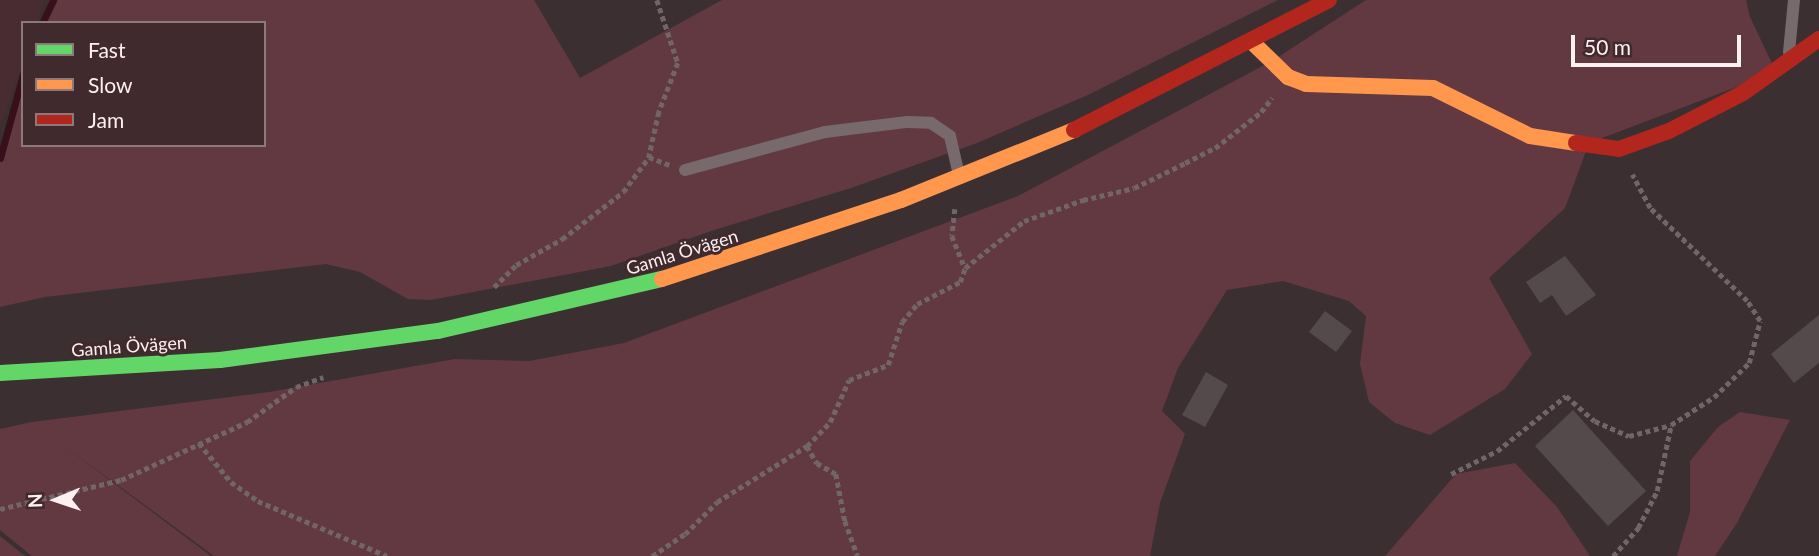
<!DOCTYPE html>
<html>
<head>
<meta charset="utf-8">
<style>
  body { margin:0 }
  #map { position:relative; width:1819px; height:556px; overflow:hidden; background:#3c2f32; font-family:Lato,sans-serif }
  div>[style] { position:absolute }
  .built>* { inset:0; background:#492c32 }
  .green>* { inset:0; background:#623941 }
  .stream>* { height:7px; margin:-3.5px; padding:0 3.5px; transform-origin:3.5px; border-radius:3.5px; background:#38101b }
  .building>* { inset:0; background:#54494b }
  .path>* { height:4.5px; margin-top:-2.25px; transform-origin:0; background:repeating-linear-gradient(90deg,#726568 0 5px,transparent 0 8.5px) }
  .lane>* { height:12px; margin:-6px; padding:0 6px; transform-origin:6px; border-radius:6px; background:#786a6c }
  .fast>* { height:16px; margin:-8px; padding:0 8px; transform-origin:8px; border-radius:8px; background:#63d668 }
  .slow>* { height:16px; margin:-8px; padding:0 8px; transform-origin:8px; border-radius:8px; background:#ff974d }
  .jam>* { height:16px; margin:-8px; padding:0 8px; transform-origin:8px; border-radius:8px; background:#b3261e }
  span { translate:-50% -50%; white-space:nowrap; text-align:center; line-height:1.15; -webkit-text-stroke:6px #412a2e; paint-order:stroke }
  .street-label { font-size:18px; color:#fdf0f2 }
  .legend { position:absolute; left:21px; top:21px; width:245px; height:126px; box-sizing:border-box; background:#412a2e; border:2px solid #8c797c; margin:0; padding:9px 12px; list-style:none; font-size:21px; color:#fdf0f2 }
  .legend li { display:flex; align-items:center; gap:14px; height:35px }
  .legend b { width:35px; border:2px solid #8c797c }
  .north { position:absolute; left:21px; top:465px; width:70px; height:70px; -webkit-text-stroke:5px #412a2e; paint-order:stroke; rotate:268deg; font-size:19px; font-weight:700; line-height:28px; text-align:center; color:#fdf0f2 }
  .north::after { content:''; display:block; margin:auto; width:24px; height:32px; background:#fdf0f2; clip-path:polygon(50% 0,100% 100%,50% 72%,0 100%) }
  .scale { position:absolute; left:1571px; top:35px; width:170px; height:32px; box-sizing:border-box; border:4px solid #fdf0f2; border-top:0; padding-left:9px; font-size:21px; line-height:24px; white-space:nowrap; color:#fdf0f2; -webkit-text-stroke:5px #412a2e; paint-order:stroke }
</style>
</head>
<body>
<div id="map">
  <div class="built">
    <i style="clip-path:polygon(0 0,44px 0,36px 23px,23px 23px,23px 62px,0 127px)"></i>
  </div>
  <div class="green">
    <i style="clip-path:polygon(55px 0,534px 0,580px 78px,722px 0,1278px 0,1090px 94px,977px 143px,851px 188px,711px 231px,611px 266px,431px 300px,408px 299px,360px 272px,326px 264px,45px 297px,0 307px,0 152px,23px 90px,23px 145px,264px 145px,264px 23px,47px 23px)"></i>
    <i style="clip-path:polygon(1366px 0,1746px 0,1750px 17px,1776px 72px,1589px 143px,1565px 208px,1489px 278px,1532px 354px,1505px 389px,1430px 435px,1395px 423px,1369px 402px,1360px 364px,1366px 316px,1349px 301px,1283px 281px,1227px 290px,1178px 368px,1162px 411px,1185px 434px,1160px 503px,1150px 556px,214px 556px,63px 445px,211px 556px,32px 556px,0 530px,0 429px,32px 422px,269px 392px,455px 359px,529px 361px,624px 343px,1018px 196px,1272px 61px)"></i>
    <i style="clip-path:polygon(1740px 412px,1790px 420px,1737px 523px,1715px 556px,1677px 556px,1690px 512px,1690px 461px,1718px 427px)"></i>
    <i style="clip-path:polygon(1515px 463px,1557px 507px,1590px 556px,1385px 556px,1456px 474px)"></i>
    <i style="clip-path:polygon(0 536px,25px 556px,0 556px)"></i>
  </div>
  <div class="stream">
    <i style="left:42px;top:23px;width:25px;rotate:-64deg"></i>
    <i style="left:0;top:158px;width:87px;rotate:-74.7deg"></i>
  </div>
  <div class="building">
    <i style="clip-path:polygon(1565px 256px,1596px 295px,1566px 316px,1552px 295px,1540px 303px,1526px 282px)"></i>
    <i style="clip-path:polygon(1325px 311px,1352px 331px,1336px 352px,1309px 332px)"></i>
    <i style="clip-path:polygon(1819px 315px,1819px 363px,1794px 383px,1771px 354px)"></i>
    <i style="clip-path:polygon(1206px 372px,1228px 385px,1205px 427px,1182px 415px)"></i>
    <i style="clip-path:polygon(1573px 410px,1646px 491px,1608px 526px,1535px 446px)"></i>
  </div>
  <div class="path">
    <i style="left:657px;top:0;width:66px;rotate:71.6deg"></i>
    <i style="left:678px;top:63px;width:53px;rotate:111.2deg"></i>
    <i style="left:659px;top:112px;width:46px;rotate:102.5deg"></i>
    <i style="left:649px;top:157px;width:22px;rotate:21deg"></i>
    <i style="left:955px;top:209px;width:27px;rotate:96deg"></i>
    <i style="left:952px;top:236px;width:35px;rotate:68deg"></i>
    <i style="left:494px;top:287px;width:31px;rotate:-45deg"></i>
    <i style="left:516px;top:265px;width:53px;rotate:-29.5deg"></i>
    <i style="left:562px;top:239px;width:77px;rotate:-37.6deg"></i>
    <i style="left:623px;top:192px;width:44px;rotate:-53.4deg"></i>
    <i style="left:199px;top:443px;width:50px;rotate:50.6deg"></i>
    <i style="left:231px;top:482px;width:33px;rotate:35deg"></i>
    <i style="left:258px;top:501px;width:140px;rotate:23.1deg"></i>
    <i style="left:807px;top:446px;width:20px;rotate:60deg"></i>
    <i style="left:817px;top:463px;width:22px;rotate:30deg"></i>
    <i style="left:836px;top:474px;width:48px;rotate:79.2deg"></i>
    <i style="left:845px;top:521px;width:37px;rotate:70deg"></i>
    <i style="left:1451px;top:474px;width:51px;rotate:-26.6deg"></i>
    <i style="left:1497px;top:451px;width:88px;rotate:-38.6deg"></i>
    <i style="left:1566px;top:396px;width:38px;rotate:41deg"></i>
    <i style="left:1595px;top:421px;width:37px;rotate:24deg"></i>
    <i style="left:1629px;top:436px;width:43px;rotate:-14.7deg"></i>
    <i style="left:1671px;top:425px;width:51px;rotate:-33.1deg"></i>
    <i style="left:1714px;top:397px;width:49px;rotate:-44.2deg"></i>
    <i style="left:1749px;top:363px;width:43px;rotate:-75.3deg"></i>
    <i style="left:1760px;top:321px;width:24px;rotate:-123deg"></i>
    <i style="left:1747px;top:301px;width:134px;rotate:-136.2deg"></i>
    <i style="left:1650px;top:208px;width:38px;rotate:-118deg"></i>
    <i style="left:0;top:509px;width:124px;rotate:-13.5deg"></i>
    <i style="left:121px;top:480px;width:139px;rotate:-24.7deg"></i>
    <i style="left:247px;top:422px;width:60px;rotate:-35.5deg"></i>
    <i style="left:296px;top:387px;width:29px;rotate:-20deg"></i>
    <i style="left:652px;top:556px;width:40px;rotate:-34deg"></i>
    <i style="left:685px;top:534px;width:45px;rotate:-45deg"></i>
    <i style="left:717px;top:502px;width:106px;rotate:-31.9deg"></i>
    <i style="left:807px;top:446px;width:33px;rotate:-46deg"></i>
    <i style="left:830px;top:422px;width:46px;rotate:-65.7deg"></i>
    <i style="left:849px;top:380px;width:42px;rotate:-21deg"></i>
    <i style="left:888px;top:365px;width:45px;rotate:-72deg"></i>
    <i style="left:902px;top:322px;width:23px;rotate:-50deg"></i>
    <i style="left:917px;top:304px;width:48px;rotate:-27.1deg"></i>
    <i style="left:960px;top:282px;width:15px;rotate:-70deg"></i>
    <i style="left:965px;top:268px;width:75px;rotate:-38.5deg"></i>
    <i style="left:1024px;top:221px;width:63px;rotate:-19.6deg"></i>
    <i style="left:1083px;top:200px;width:52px;rotate:-13.2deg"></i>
    <i style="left:1134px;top:188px;width:57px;rotate:-26.1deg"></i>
    <i style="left:1185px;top:163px;width:34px;rotate:-27deg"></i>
    <i style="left:1215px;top:148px;width:58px;rotate:-38deg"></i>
    <i style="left:1261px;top:112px;width:18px;rotate:-52deg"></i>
    <i style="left:1613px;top:556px;width:38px;rotate:-48deg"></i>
    <i style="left:1638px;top:528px;width:42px;rotate:-62.8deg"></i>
    <i style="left:1657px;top:491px;width:67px;rotate:-78deg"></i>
  </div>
  <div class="lane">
    <i style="left:1789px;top:52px;width:52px;rotate:-84.5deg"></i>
    <i style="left:685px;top:170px;width:145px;rotate:-15.2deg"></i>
    <i style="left:825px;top:132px;width:83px;rotate:-7deg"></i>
    <i style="left:907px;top:122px;width:24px;rotate:2deg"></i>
    <i style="left:931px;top:123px;width:23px;rotate:34deg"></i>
    <i style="left:950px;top:136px;width:37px;rotate:77deg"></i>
  </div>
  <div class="fast">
    <i style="left:0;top:373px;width:220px;rotate:-3.4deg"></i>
    <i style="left:220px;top:360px;width:220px;rotate:-7.6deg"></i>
    <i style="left:438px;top:331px;width:230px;rotate:-13.1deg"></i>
  </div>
  <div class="slow">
    <i style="left:1251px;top:41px;width:52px;rotate:44.2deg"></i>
    <i style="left:1288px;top:77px;width:19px;rotate:21deg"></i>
    <i style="left:1306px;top:84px;width:127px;rotate:1.8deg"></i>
    <i style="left:1433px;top:88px;width:108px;rotate:26.3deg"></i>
    <i style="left:1530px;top:136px;width:47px;rotate:8.7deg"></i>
    <i style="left:662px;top:279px;width:252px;rotate:-18.3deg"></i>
    <i style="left:901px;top:200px;width:187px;rotate:-22deg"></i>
  </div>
  <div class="jam">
    <i style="left:1074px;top:130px;width:286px;rotate:-27deg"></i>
    <i style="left:1576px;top:143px;width:43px;rotate:7.9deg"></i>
    <i style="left:1619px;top:149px;width:53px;rotate:-19.8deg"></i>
    <i style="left:1669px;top:131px;width:83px;rotate:-27.2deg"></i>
    <i style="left:1743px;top:93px;width:93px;rotate:-35.4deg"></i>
  </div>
  <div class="street-label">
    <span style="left:682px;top:252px;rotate:-17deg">Gamla Övägen</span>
    <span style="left:129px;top:346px;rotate:-4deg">Gamla Övägen</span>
  </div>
  <ul class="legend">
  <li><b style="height:9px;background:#63d668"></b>Fast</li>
  <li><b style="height:9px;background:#ff974d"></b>Slow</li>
  <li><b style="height:9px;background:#b3261e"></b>Jam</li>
  </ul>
  <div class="north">N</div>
  <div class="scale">50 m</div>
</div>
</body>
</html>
